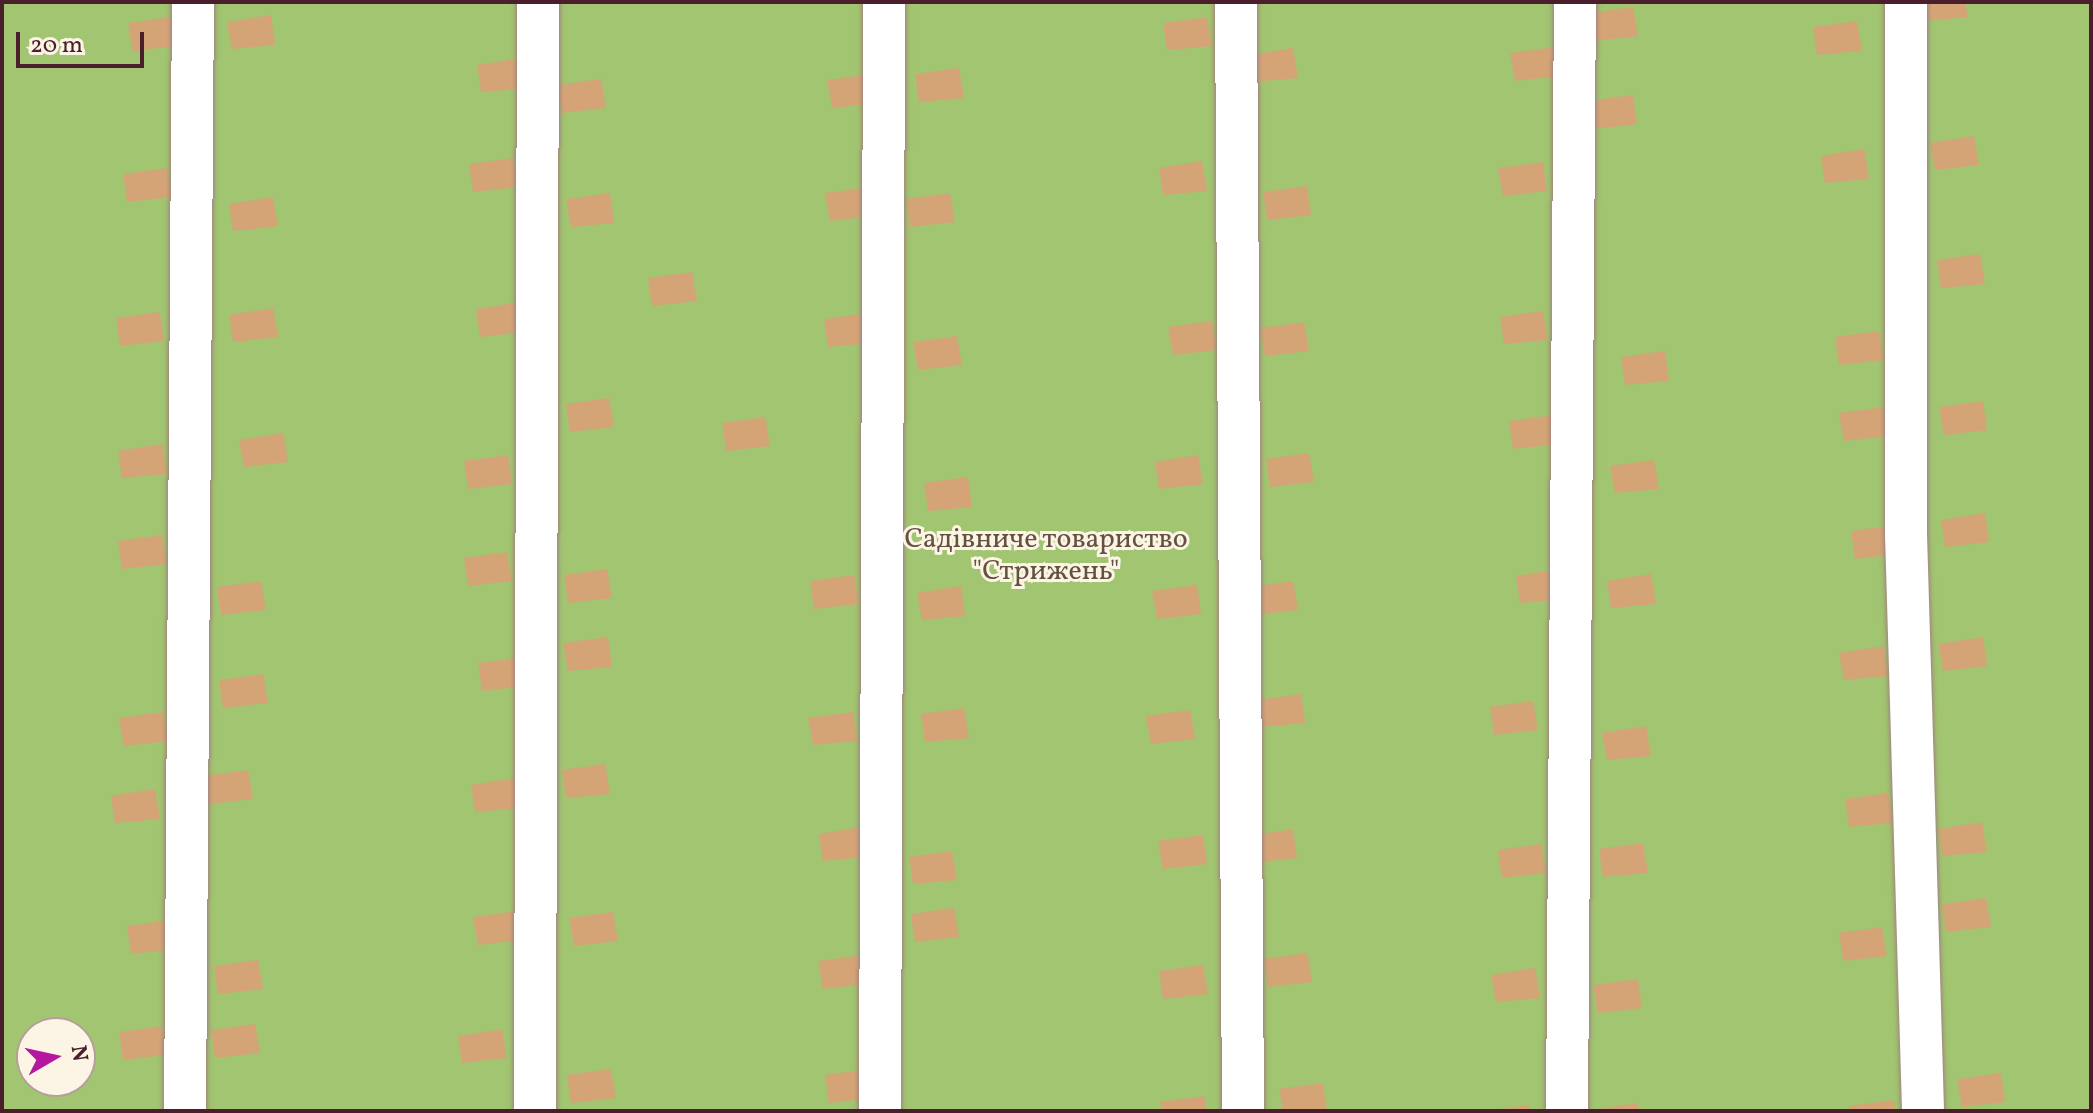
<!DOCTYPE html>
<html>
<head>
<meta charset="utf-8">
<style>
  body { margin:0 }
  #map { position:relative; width:2093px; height:1113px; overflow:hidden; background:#f7e9d2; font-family:Vollkorn,serif }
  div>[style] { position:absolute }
  .green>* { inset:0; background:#a1c570 }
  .building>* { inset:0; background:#d5a476 }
  .roads { filter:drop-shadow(0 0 2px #a0847e) drop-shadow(0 0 2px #a0847e) }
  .minor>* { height:42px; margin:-21px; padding:0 21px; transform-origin:21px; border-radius:21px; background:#fff }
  span { translate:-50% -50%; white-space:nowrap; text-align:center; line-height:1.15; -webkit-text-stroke:6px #fcf5e5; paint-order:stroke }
  .park-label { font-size:28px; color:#645140 }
  .frame { position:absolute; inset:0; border:4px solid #4a1f2b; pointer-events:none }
  .north { position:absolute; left:16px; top:1017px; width:80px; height:80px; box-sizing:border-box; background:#fcf5e5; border:2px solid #b59f9b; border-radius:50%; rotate:81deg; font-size:22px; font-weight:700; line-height:32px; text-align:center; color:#4a1f2b }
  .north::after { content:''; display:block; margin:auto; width:28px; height:36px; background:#b5179e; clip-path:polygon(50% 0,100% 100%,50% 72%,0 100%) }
  .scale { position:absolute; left:16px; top:32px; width:128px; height:36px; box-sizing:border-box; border:4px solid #4a1f2b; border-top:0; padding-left:10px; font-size:24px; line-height:28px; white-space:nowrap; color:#4a1f2b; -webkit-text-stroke:6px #fcf5e5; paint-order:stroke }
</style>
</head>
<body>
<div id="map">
  <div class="green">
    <i style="clip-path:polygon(evenodd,2px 2px,2091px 2px,2091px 1111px,2px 1111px,2px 2px,32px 1033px,80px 1033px,80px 1081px,32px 1081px,32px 1033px)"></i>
  </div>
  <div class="building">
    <i style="clip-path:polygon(1921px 2px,1965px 2px,1968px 17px,1924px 21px)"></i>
    <i style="clip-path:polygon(1633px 7px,1638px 36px,1593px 41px,1589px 13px)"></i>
    <i style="clip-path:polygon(271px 15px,275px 45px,232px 49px,227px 22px)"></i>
    <i style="clip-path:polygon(172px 17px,176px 46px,132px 51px,128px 23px)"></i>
    <i style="clip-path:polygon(1207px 17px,1212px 46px,1167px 50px,1163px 23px)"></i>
    <i style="clip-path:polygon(1857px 21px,1862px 51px,1817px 55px,1813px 27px)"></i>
    <i style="clip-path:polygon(1555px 47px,1559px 76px,1515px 81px,1510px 53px)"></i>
    <i style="clip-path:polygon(1293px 48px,1298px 78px,1254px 82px,1250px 55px)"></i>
    <i style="clip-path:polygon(521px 58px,526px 88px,481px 92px,477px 65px)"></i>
    <i style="clip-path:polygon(959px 68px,964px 98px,919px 102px,915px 74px)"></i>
    <i style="clip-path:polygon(871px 74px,876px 103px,832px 108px,827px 80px)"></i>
    <i style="clip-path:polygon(601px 79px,606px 108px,562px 113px,557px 85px)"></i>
    <i style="clip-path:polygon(1633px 95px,1637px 124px,1593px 129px,1588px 101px)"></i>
    <i style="clip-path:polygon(1974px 136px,1979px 165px,1935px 170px,1930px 143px)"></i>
    <i style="clip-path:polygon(1864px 149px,1869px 179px,1825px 183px,1821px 156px)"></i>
    <i style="clip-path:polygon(513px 158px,518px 187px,473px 192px,469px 164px)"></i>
    <i style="clip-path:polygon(1202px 161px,1207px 191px,1163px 195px,1159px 168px)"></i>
    <i style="clip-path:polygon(1543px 162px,1547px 191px,1503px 196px,1498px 168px)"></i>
    <i style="clip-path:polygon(167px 168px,172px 197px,127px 202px,123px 174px)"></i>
    <i style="clip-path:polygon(1307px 186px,1311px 215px,1267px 220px,1263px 192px)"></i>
    <i style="clip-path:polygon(869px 187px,873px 216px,830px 221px,825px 193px)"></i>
    <i style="clip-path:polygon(610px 193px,614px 223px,571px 227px,566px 199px)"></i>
    <i style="clip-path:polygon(950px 193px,955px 222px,910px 227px,906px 199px)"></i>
    <i style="clip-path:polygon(273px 197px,278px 226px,233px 231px,229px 204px)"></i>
    <i style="clip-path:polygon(1980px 254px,1985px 284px,1941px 288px,1937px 260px)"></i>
    <i style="clip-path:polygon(692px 272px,697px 301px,652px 306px,648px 278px)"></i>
    <i style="clip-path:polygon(520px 302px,525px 332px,480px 337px,476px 309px)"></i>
    <i style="clip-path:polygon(273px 308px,278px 337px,233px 342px,229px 315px)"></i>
    <i style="clip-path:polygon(1543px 311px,1548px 340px,1504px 344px,1500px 317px)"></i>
    <i style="clip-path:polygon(160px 312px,164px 341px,120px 346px,116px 318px)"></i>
    <i style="clip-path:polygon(867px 313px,872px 343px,828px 347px,824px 319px)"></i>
    <i style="clip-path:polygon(1212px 321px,1217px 350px,1173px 355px,1168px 327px)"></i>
    <i style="clip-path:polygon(1304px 322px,1309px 351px,1265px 356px,1260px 328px)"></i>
    <i style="clip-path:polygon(1879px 331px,1884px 360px,1839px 365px,1835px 337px)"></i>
    <i style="clip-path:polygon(957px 336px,962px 365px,918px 370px,913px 342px)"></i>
    <i style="clip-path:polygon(1665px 351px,1669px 381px,1625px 385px,1621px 357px)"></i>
    <i style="clip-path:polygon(609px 398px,614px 427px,570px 432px,566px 404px)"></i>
    <i style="clip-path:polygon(1983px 401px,1987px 430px,1944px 435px,1939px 407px)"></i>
    <i style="clip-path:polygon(1884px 407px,1888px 436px,1844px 441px,1839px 413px)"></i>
    <i style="clip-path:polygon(1553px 415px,1557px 444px,1513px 449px,1509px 421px)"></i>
    <i style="clip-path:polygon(765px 417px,770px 446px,726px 451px,722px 423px)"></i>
    <i style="clip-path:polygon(283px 433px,288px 462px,244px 467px,239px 440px)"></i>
    <i style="clip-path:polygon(162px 444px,167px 474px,122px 478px,118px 451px)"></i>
    <i style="clip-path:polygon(1309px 453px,1314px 482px,1270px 487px,1266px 459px)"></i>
    <i style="clip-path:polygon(508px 455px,512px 484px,468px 489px,464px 461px)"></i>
    <i style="clip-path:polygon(1198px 455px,1203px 484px,1159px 489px,1155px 462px)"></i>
    <i style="clip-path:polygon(1654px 460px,1659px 489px,1615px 493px,1610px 466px)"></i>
    <i style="clip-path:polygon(968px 477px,972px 507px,928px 511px,924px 483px)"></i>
    <i style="clip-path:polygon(1985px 513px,1989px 542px,1945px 547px,1941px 520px)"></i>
    <i style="clip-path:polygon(1895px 525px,1900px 554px,1855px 559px,1851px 531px)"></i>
    <i style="clip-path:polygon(162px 535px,167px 564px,122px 569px,118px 541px)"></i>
    <i style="clip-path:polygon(507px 552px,512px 581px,468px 586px,464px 558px)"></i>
    <i style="clip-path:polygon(607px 569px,612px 598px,568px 603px,564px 575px)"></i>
    <i style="clip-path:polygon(1559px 569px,1564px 599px,1520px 603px,1516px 576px)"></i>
    <i style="clip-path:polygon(1651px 574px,1656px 604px,1611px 608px,1607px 581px)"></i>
    <i style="clip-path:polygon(854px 575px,859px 604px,814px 609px,810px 581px)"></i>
    <i style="clip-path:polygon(261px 581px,266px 610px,221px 615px,217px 587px)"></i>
    <i style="clip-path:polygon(1293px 581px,1298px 610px,1253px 615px,1249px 587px)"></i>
    <i style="clip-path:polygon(1197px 585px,1201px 614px,1157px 619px,1152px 591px)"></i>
    <i style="clip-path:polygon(961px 586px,965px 616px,922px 620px,917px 593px)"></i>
    <i style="clip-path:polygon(608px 637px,612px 667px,568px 671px,563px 643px)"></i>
    <i style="clip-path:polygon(1983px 637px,1987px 666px,1943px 671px,1938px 644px)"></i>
    <i style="clip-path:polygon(1884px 646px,1888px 676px,1844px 680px,1839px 653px)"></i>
    <i style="clip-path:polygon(522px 657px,527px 686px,482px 691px,478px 663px)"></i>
    <i style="clip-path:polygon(263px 674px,268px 703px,223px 708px,219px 680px)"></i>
    <i style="clip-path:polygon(1301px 694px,1305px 723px,1262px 727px,1257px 700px)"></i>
    <i style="clip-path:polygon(1533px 701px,1538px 730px,1494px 735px,1490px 707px)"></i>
    <i style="clip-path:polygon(964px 708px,969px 738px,925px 742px,921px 714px)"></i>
    <i style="clip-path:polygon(1190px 710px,1195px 739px,1151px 744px,1146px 716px)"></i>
    <i style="clip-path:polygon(163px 712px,168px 741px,124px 746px,119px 718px)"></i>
    <i style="clip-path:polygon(853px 712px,857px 741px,813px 745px,808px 718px)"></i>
    <i style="clip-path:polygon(1646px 726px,1651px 756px,1607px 760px,1602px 733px)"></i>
    <i style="clip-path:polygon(605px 764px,610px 794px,566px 798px,562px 770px)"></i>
    <i style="clip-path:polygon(248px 770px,253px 799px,209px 804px,204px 776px)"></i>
    <i style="clip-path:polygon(514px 778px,519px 808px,475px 812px,471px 785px)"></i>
    <i style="clip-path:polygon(155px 789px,160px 819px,115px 823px,111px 796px)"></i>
    <i style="clip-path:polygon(1888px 793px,1893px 823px,1849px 827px,1845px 799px)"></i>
    <i style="clip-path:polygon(1982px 822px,1987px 852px,1943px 856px,1938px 829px)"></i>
    <i style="clip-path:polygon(862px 827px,867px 857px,823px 861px,819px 834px)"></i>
    <i style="clip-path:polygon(1293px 829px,1297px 858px,1253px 863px,1249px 836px)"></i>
    <i style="clip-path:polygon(1203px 835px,1207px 864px,1163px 869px,1158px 841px)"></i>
    <i style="clip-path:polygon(1643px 843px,1648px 873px,1603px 877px,1599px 849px)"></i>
    <i style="clip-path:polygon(1541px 844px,1546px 873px,1502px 878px,1498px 850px)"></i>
    <i style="clip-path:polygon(952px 851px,957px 880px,913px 884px,909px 857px)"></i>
    <i style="clip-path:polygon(1986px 898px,1991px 927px,1946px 932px,1942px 904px)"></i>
    <i style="clip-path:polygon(954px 908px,959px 937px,915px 942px,911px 914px)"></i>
    <i style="clip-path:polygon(517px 911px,521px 940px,478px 945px,473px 917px)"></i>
    <i style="clip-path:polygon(613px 912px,618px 941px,574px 946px,569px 918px)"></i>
    <i style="clip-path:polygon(171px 920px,175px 949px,131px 954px,127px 926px)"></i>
    <i style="clip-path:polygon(1882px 927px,1887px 956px,1843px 961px,1839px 933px)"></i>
    <i style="clip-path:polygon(1307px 953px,1312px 982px,1268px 987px,1264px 959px)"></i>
    <i style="clip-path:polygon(863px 955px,867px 984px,823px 989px,818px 961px)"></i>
    <i style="clip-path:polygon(258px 960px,263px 989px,218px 994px,214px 966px)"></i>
    <i style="clip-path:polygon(1203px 965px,1208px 994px,1163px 999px,1159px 971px)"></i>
    <i style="clip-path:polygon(1535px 968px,1540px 998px,1496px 1002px,1491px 975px)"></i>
    <i style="clip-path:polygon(1638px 979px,1642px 1008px,1598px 1013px,1593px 985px)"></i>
    <i style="clip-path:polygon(255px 1024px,260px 1053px,215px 1058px,211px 1030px)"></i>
    <i style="clip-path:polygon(162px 1026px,167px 1055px,123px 1060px,119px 1032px)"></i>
    <i style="clip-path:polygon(502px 1029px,507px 1058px,462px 1063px,458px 1036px)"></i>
    <i style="clip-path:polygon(611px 1069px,616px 1098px,571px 1103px,567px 1075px)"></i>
    <i style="clip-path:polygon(868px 1069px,873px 1098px,829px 1103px,825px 1075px)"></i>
    <i style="clip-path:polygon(2001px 1073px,2005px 1102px,1962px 1107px,1957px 1079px)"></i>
    <i style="clip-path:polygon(1323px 1083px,1327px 1111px,1283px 1111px,1279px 1089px)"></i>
    <i style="clip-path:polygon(1204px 1096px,1207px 1111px,1162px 1111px,1160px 1102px)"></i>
    <i style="clip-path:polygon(1894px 1100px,1895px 1111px,1850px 1111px,1849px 1106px)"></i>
    <i style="clip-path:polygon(1638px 1103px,1639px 1111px,1598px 1111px,1598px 1109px)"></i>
    <i style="clip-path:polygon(1529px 1105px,1530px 1111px,1500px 1111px,1500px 1109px)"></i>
  </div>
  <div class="roads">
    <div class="minor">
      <i style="left:1236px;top:2px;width:1109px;rotate:89.64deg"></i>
      <i style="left:1906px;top:2px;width:532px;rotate:90deg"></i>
      <i style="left:1906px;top:534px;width:577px;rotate:88.31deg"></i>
      <i style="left:185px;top:1111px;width:1109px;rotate:-89.59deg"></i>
      <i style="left:535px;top:1111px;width:1109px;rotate:-89.85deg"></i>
      <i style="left:880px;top:1111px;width:1109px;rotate:-89.79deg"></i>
      <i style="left:1567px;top:1111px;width:1109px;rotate:-89.59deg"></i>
    </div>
  </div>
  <div class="park-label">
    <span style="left:1046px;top:556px">Садівниче товариство<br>"Стрижень"</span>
  </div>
  <div class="frame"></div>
  <div class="north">N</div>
  <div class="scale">20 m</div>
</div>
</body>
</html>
